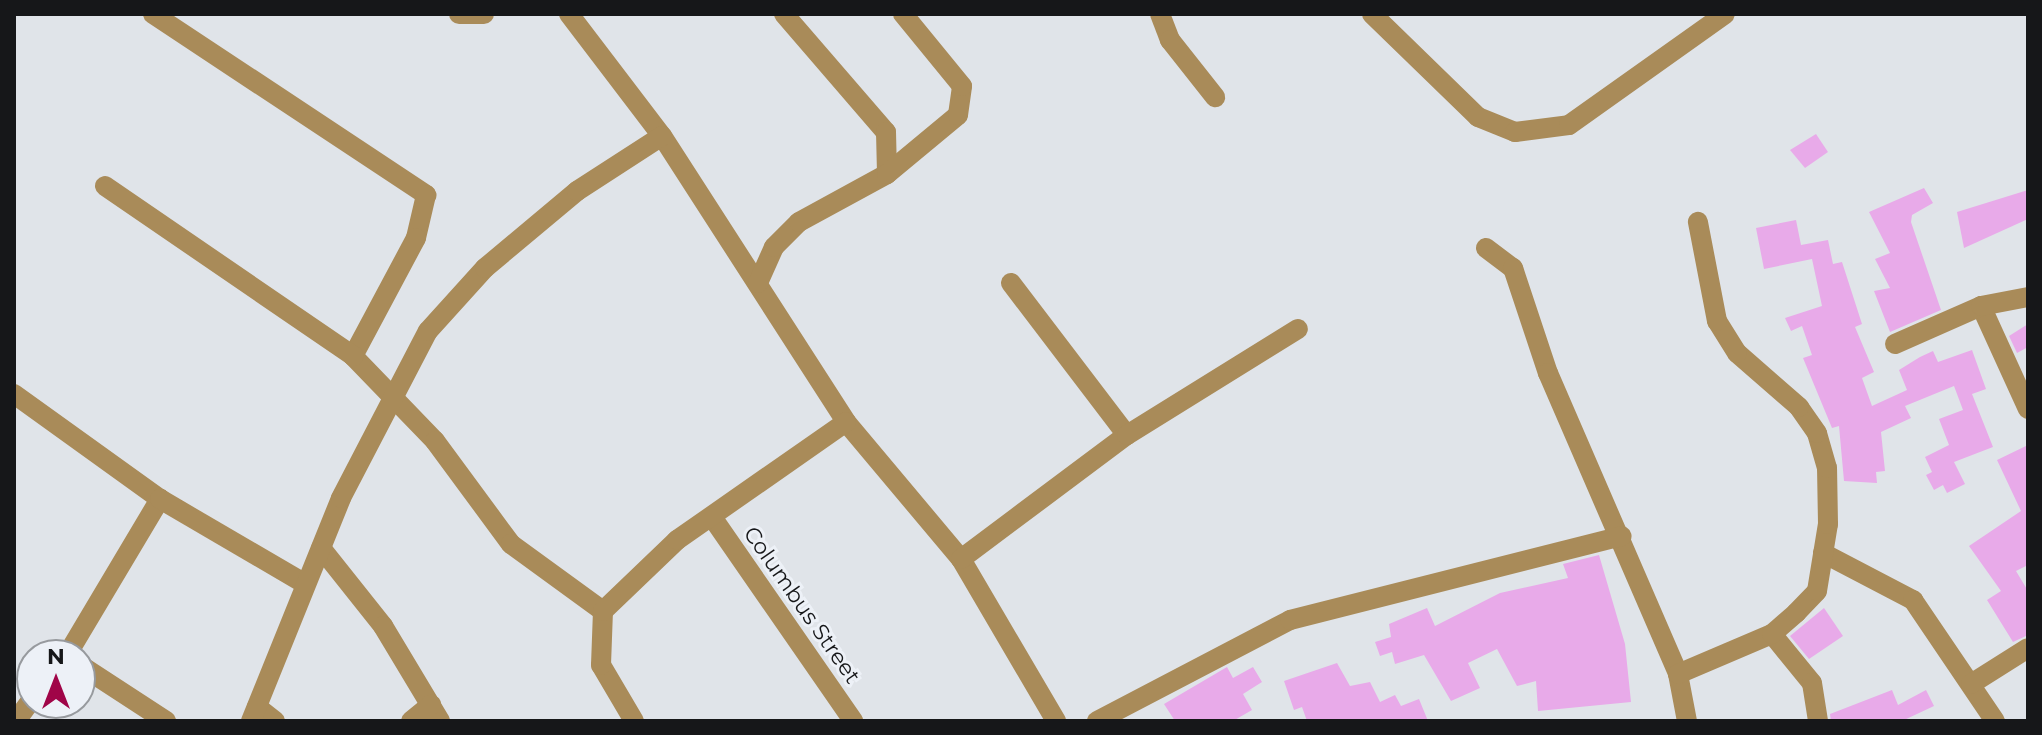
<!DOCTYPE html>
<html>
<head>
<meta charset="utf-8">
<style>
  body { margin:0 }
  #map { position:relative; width:2042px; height:735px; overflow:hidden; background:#e0e4e9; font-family:Montserrat,sans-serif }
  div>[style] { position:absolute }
  .building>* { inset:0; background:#e8aae9 }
  .minor>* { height:20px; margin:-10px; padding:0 10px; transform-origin:10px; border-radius:10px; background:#a98b59 }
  span { translate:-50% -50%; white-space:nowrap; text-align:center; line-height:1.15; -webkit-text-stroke:6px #edf1f7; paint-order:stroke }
  .street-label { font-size:22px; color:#161719 }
  .frame { position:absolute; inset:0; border:16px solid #161719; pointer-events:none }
  .north { position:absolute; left:16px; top:639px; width:80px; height:80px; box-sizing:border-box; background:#edf1f7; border:2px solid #979a9e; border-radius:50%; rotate:0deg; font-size:22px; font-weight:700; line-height:32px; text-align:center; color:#161719 }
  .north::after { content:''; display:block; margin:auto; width:28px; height:36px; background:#a00548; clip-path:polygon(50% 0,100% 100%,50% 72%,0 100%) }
</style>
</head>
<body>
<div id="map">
  <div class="building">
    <i style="clip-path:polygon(1816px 134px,1828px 152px,1805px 168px,1790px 150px)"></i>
    <i style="clip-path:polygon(1924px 188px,1933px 203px,1912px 215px,1911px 222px,1941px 310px,1890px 332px,1874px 291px,1890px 288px,1875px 259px,1890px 253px,1869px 212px)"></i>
    <i style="clip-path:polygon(2028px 190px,2028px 219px,1964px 248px,1957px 212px)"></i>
    <i style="clip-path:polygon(1796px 220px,1801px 245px,1828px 240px,1833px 264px,1842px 262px,1862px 324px,1855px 327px,1874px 372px,1862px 378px,1872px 406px,1907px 390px,1899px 370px,1920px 357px,1933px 351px,1938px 362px,1972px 350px,1986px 389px,1972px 394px,1993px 447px,1954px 462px,1965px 484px,1947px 493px,1943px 485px,1934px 490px,1926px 475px,1932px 472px,1925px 457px,1949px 445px,1939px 419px,1963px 410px,1954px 386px,1905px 406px,1911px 418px,1881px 432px,1885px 471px,1876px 472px,1877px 483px,1844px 481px,1839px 426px,1832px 428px,1803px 358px,1812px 355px,1802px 326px,1791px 331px,1785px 318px,1822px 306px,1812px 259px,1764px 269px,1756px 228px)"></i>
    <i style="clip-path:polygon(2028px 324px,2028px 347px,2017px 353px,2009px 336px)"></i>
    <i style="clip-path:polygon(2028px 445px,2028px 565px,2016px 571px,2028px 591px,2028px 635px,2013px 642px,1987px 600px,2001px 591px,1969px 546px,2021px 511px,1997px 460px)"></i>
    <i style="clip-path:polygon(1599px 555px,1625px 644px,1631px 702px,1538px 711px,1536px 681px,1517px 686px,1497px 649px,1468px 663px,1480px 688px,1451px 701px,1424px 655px,1395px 664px,1392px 652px,1380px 656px,1375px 642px,1391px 637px,1389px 624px,1427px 608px,1435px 626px,1500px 593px,1568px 578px,1563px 564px)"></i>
    <i style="clip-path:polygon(1824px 608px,1843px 636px,1809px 659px,1790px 636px)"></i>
    <i style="clip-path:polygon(1337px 663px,1350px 686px,1370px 682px,1380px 702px,1395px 695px,1401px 706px,1419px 699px,1428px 721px,1307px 721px,1302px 707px,1294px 710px,1284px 681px)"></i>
    <i style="clip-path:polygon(1227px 667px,1233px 678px,1253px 667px,1262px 682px,1243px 694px,1252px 710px,1233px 721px,1175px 721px,1164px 704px)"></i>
    <i style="clip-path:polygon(1892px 690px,1898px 705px,1926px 690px,1934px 706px,1902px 721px,1831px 721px,1830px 714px)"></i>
  </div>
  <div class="minor">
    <i style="left:153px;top:14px;width:328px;rotate:33.5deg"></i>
    <i style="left:426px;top:195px;width:44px;rotate:103.1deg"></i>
    <i style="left:416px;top:238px;width:134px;rotate:118.1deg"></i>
    <i style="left:353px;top:356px;width:118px;rotate:46deg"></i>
    <i style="left:435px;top:441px;width:128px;rotate:53.6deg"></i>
    <i style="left:511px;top:544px;width:114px;rotate:36.1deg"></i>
    <i style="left:459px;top:14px;width:25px"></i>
    <i style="left:569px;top:14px;width:153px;rotate:52.7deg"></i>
    <i style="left:662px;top:136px;width:340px;rotate:57.2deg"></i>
    <i style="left:846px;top:422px;width:179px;rotate:50deg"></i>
    <i style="left:961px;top:559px;width:188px;rotate:59.6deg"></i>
    <i style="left:784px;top:14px;width:156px;rotate:49.2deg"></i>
    <i style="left:886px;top:132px;width:42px;rotate:88.6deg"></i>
    <i style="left:1160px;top:14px;width:28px;rotate:69deg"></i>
    <i style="left:1170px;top:40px;width:73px;rotate:51.7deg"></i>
    <i style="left:1372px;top:14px;width:148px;rotate:44.2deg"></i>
    <i style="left:1478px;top:117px;width:40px;rotate:22deg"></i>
    <i style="left:1515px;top:132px;width:54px;rotate:-7.4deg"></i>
    <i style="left:1569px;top:125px;width:191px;rotate:-35.4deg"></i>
    <i style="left:105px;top:186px;width:301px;rotate:34.4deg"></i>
    <i style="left:1486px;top:248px;width:34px;rotate:37deg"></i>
    <i style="left:1513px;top:268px;width:111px;rotate:71.6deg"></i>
    <i style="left:1548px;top:373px;width:328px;rotate:66.6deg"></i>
    <i style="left:1678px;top:674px;width:48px;rotate:79.2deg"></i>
    <i style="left:758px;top:283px;width:39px;rotate:-66deg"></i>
    <i style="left:774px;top:247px;width:35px;rotate:-45deg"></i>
    <i style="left:799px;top:222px;width:100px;rotate:-28.6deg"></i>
    <i style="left:887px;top:174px;width:92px;rotate:-39.7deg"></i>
    <i style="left:958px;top:115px;width:29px;rotate:-82deg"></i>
    <i style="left:962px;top:86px;width:93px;rotate:-129.3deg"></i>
    <i style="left:1011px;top:283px;width:191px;rotate:52.7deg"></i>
    <i style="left:1981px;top:306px;width:113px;rotate:65.5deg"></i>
    <i style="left:1895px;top:344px;width:94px;rotate:-23.8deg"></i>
    <i style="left:1981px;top:306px;width:48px;rotate:-10.8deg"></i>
    <i style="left:14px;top:394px;width:180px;rotate:35.7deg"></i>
    <i style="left:712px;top:517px;width:248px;rotate:55.3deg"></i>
    <i style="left:321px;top:548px;width:100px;rotate:51.5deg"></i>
    <i style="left:383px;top:626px;width:111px;rotate:59deg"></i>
    <i style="left:1823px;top:553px;width:102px;rotate:27.6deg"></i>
    <i style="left:1913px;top:600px;width:146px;rotate:55.9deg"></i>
    <i style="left:961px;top:559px;width:207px;rotate:-36.8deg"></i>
    <i style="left:1127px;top:435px;width:201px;rotate:-31.8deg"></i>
    <i style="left:1772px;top:634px;width:63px;rotate:50.8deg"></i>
    <i style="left:1812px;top:683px;width:38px;rotate:81deg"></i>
    <i style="left:67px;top:655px;width:182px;rotate:-59.2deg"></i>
    <i style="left:160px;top:499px;width:167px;rotate:30.3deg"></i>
    <i style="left:80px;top:665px;width:103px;rotate:33.1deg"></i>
    <i style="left:1678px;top:674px;width:102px;rotate:-23.1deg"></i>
    <i style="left:1772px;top:634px;width:32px;rotate:-41deg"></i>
    <i style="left:1796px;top:613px;width:30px;rotate:-46deg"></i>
    <i style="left:1817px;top:591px;width:68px;rotate:-80.7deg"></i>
    <i style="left:1828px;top:524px;width:56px;rotate:-91deg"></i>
    <i style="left:1827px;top:468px;width:36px;rotate:-106deg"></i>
    <i style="left:1817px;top:433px;width:32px;rotate:-125deg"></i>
    <i style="left:1799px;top:407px;width:82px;rotate:-138.9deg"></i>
    <i style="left:1737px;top:353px;width:38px;rotate:-122deg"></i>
    <i style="left:1717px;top:321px;width:101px;rotate:-100.9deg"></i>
    <i style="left:1971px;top:684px;width:67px;rotate:-32.3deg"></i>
    <i style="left:257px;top:707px;width:23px;rotate:38deg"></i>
    <i style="left:16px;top:721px;width:27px;rotate:-54deg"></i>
    <i style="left:251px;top:721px;width:240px;rotate:-68deg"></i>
    <i style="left:341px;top:498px;width:188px;rotate:-62.5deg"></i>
    <i style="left:428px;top:331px;width:85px;rotate:-47.9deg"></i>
    <i style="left:485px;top:268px;width:120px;rotate:-39.9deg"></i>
    <i style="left:577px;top:191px;width:101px;rotate:-32.9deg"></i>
    <i style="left:411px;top:721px;width:26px;rotate:-39deg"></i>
    <i style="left:634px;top:721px;width:65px;rotate:-120.5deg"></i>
    <i style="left:601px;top:665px;width:54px;rotate:-87.9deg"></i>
    <i style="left:603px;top:611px;width:103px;rotate:-43.8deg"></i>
    <i style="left:677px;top:540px;width:206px;rotate:-34.9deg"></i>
    <i style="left:1097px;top:721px;width:218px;rotate:-27.6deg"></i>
    <i style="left:1290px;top:620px;width:342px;rotate:-14.2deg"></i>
  </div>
  <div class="street-label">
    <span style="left:802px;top:605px;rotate:55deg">Columbus Street</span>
  </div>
  <div class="frame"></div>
  <div class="north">N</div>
</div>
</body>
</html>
